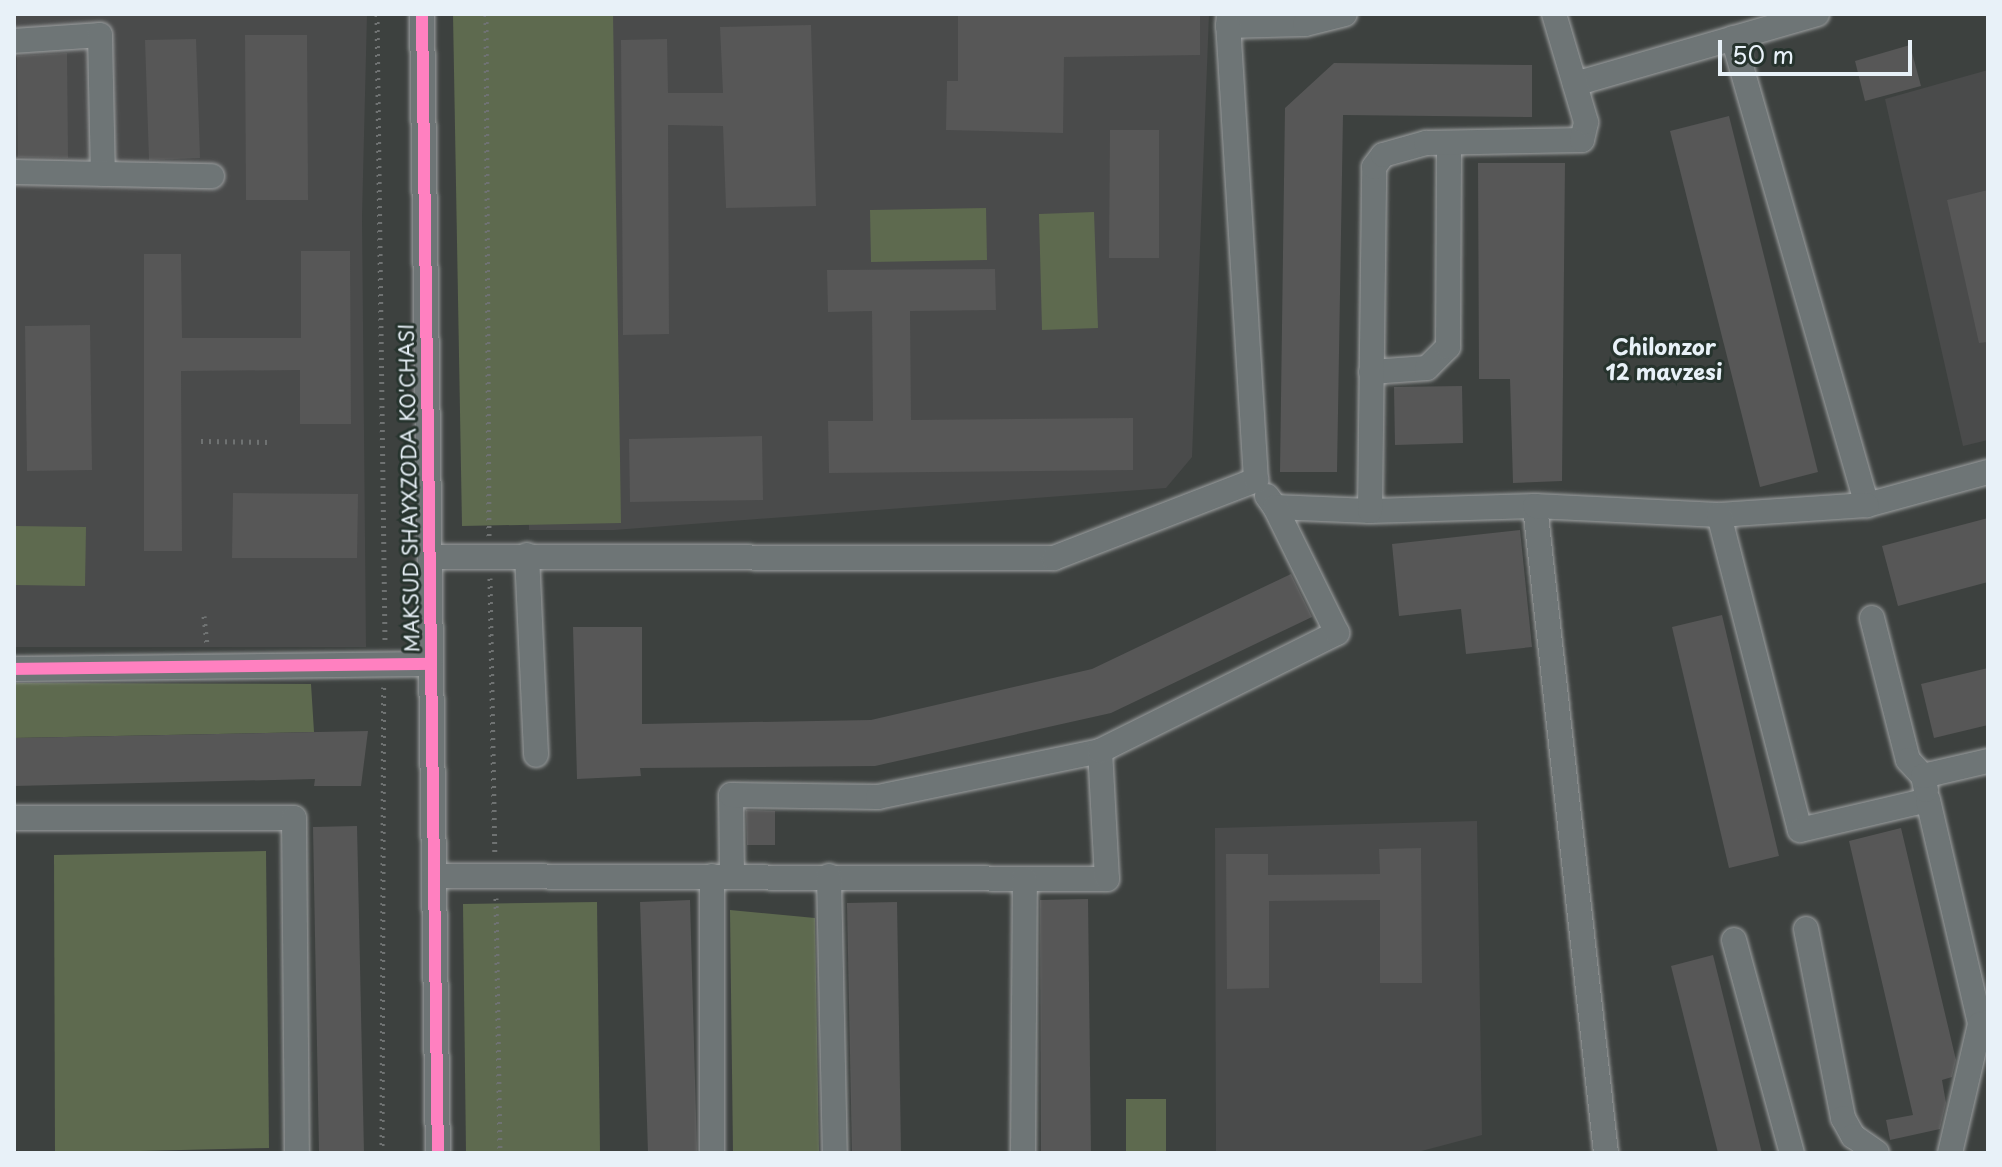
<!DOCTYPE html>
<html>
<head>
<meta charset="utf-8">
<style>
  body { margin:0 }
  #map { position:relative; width:2002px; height:1167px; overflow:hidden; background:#3d413f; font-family:"Playpen Sans",sans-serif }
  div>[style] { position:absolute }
  .built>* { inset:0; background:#4a4b4b }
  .green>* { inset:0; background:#5e6a4f }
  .building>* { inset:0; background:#575757 }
  .path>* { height:5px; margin-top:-2.5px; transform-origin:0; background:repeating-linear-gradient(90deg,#6f7272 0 2px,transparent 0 8px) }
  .roads { filter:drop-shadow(0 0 2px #9ea1a2) drop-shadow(0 0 2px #9ea1a2) }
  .minor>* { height:24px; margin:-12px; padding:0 12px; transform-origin:12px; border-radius:12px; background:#6e7576 }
  .cycleway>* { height:12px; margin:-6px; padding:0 6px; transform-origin:6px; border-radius:6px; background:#ff80c0 }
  span { translate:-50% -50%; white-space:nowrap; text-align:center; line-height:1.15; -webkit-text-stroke:6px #26332d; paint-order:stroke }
  .street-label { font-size:20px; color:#e8f1f8 }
  .neighbourhood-label { font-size:22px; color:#e8f1f8; font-weight:700 }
  .frame { position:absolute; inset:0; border:16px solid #e8f1f8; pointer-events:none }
  .scale { position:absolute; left:1718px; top:40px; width:194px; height:36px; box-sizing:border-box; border:4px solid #e8f1f8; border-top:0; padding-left:10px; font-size:24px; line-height:28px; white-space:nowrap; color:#e8f1f8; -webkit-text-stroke:6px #26332d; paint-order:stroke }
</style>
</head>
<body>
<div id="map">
  <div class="built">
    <i style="clip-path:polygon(14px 14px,367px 14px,362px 217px,366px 647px,14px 647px)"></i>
    <i style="clip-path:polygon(520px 14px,1209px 14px,1192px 457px,1166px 488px,614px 530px,529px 530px)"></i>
    <i style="clip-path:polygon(1988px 70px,1988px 440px,1963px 446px,1885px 99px)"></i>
    <i style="clip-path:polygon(1477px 821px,1482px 1135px,1414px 1153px,1216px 1153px,1215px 828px)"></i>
  </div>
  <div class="green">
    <i style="clip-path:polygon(453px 14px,613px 14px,621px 523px,462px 526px)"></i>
    <i style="clip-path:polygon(986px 208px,987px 260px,871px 262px,870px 210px)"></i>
    <i style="clip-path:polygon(1094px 212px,1098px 328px,1042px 330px,1039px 214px)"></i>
    <i style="clip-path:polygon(14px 526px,86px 527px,85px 586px,14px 585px)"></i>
    <i style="clip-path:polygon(14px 683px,311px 684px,314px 732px,14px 738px)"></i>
    <i style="clip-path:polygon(266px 851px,269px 1148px,55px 1153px,54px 855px)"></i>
    <i style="clip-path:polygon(597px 902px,600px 1153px,466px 1153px,463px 904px)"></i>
    <i style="clip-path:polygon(730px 910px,815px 918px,819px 1153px,733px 1153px)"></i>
    <i style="clip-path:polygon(1126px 1099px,1166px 1099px,1166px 1153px,1126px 1153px)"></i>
  </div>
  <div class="building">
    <i style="clip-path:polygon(958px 14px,1200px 14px,1200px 55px,1064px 57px,1063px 133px,946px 130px,947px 81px,958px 81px)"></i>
    <i style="clip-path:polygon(811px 25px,816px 206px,726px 208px,723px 126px,668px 125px,669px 334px,623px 335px,621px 40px,667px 39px,668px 93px,723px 93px,720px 27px)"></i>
    <i style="clip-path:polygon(245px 35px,307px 35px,308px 200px,246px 200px)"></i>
    <i style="clip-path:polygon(196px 39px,200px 158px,149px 160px,145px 40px)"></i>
    <i style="clip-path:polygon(1910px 45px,1921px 86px,1865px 101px,1855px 61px)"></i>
    <i style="clip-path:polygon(67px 53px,68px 158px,18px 157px,17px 56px)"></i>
    <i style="clip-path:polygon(1334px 63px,1532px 65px,1532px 117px,1343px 115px,1337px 472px,1280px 472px,1285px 108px)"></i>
    <i style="clip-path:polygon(1729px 116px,1818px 472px,1760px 487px,1670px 131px)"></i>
    <i style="clip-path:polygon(1110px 130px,1159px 130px,1159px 258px,1109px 258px)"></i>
    <i style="clip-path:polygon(1478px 163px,1565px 163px,1562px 481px,1513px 483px,1510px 379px,1479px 379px)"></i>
    <i style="clip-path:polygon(1988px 190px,1988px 342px,1979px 343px,1947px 200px)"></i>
    <i style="clip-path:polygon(301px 251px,350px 251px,351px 424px,300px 424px,300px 370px,181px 371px,182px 551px,144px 551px,144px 254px,181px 254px,182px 338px,301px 338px)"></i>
    <i style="clip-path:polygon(995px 269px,996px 310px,910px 311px,911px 420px,1133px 418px,1133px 470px,829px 473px,828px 421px,873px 421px,872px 311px,828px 312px,827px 270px)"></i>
    <i style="clip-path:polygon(90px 325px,92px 470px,27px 471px,25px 326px)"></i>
    <i style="clip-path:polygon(1462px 386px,1463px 443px,1395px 445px,1394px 387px)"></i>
    <i style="clip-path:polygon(762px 436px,763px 500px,630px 502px,629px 439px)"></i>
    <i style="clip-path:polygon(233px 493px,358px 494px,357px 558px,232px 558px)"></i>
    <i style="clip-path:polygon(1988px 518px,1988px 582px,1898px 606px,1882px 546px)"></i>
    <i style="clip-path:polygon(1520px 530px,1532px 647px,1466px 654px,1461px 609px,1399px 616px,1392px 544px)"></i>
    <i style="clip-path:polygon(1291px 574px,1312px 617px,1111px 713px,875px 766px,640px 768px,641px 776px,577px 779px,573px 627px,642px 627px,642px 724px,871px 720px,1092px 669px)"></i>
    <i style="clip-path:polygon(1722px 615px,1779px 856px,1729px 868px,1672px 627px)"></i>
    <i style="clip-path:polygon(1988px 668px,1988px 725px,1934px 738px,1921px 684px)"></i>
    <i style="clip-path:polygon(368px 731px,361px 786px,314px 786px,315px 779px,14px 786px,14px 738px)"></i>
    <i style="clip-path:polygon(746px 810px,775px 811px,775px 845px,747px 845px)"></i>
    <i style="clip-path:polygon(357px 826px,364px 1153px,319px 1153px,313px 827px)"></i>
    <i style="clip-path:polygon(1901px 828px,1956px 1060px,1952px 1077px,1942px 1080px,1946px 1103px,1940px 1129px,1890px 1140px,1886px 1120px,1913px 1115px,1849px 841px)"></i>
    <i style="clip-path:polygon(1421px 848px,1422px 983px,1380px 983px,1380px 900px,1269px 901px,1269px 988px,1227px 989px,1226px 854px,1268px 854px,1268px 875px,1380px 874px,1379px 849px)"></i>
    <i style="clip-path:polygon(1088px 899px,1091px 1153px,1041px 1153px,1040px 900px)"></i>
    <i style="clip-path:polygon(690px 900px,697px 1153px,648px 1153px,640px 902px)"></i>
    <i style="clip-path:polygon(897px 902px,901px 1153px,852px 1153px,847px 903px)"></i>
    <i style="clip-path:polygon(1713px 955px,1762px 1153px,1718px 1153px,1671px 966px)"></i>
  </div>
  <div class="path">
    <i style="left:377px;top:14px;width:627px;rotate:89.27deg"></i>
    <i style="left:486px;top:14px;width:522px;rotate:89.67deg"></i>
    <i style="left:201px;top:441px;width:69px;rotate:0.8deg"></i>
    <i style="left:490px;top:578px;width:274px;rotate:89deg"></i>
    <i style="left:204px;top:616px;width:27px;rotate:84deg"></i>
    <i style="left:496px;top:898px;width:255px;rotate:89.1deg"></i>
    <i style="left:382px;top:1153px;width:466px;rotate:-89.8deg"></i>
  </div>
  <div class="roads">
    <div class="minor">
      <i style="left:422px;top:14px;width:1139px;rotate:89.2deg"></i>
      <i style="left:1229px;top:14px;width:12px;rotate:95deg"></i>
      <i style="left:1228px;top:26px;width:77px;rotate:-1.5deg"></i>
      <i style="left:1305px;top:24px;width:41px;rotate:-14deg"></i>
      <i style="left:1733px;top:38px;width:486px;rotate:74deg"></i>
      <i style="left:1867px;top:505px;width:125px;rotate:-15.3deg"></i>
      <i style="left:14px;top:41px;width:86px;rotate:-4deg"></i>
      <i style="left:100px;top:35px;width:139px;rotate:88.8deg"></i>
      <i style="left:1575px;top:84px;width:252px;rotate:-16.1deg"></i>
      <i style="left:14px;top:172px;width:198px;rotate:1.2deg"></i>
      <i style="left:1371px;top:372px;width:56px;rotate:-4.1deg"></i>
      <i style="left:1427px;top:368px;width:30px;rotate:-45deg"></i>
      <i style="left:1448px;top:347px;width:204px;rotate:-89.7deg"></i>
      <i style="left:1267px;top:496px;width:14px;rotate:54deg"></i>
      <i style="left:1275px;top:507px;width:95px;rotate:2.4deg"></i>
      <i style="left:1370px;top:511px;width:165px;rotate:-1.7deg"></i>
      <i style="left:1535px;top:506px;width:651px;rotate:83.74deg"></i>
      <i style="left:1535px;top:506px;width:184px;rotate:2.8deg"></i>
      <i style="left:1719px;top:515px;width:148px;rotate:-3.9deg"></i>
      <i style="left:1370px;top:511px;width:344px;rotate:-89.3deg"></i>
      <i style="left:1374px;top:167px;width:15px;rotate:-53deg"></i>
      <i style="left:1383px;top:155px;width:45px;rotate:-15.6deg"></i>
      <i style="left:1426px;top:143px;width:156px;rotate:-1.1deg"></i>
      <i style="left:1582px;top:140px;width:18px;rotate:-77deg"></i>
      <i style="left:1586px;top:122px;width:113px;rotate:-106.5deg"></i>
      <i style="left:1719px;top:515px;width:325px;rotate:75.6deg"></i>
      <i style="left:1800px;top:830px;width:131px;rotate:-13.2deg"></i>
      <i style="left:1928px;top:800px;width:230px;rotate:76.9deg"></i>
      <i style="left:1980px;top:1024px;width:8px;rotate:-14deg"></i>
      <i style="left:527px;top:555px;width:200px;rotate:87.4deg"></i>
      <i style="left:430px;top:557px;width:624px;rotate:0.09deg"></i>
      <i style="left:1054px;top:558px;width:217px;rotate:-21.1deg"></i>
      <i style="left:1256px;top:480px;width:455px;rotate:-93.5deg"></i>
      <i style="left:1872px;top:618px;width:146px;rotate:75.8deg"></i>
      <i style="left:1908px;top:760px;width:22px;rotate:47deg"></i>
      <i style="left:14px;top:669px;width:417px;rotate:-0.7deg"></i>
      <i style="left:1926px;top:790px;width:14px;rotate:-102deg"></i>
      <i style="left:1923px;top:776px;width:67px;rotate:-13deg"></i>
      <i style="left:14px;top:818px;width:280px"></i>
      <i style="left:294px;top:818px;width:335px;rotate:89.5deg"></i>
      <i style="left:732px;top:875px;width:80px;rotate:-90.7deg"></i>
      <i style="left:731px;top:795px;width:147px;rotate:0.8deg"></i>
      <i style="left:878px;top:797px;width:227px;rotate:-11.7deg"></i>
      <i style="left:435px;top:876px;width:672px;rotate:0.26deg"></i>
      <i style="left:1107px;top:879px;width:128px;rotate:-93.1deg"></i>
      <i style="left:1100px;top:751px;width:265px;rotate:-26.5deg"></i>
      <i style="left:1337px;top:633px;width:140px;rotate:-116.2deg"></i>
      <i style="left:829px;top:876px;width:277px;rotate:88.8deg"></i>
      <i style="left:1806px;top:929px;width:193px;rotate:78.9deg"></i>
      <i style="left:1843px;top:1118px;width:21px;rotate:61deg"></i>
      <i style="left:1853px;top:1136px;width:29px;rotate:35deg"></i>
      <i style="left:1734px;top:940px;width:221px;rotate:74.8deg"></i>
      <i style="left:712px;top:1153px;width:277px;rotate:-90deg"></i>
      <i style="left:1023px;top:1153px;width:274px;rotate:-89.6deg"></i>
      <i style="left:1950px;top:1153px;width:132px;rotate:-76.9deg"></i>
    </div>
  </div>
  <div class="cycleway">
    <i style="left:422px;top:14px;width:1139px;rotate:89.2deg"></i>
    <i style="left:14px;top:669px;width:417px;rotate:-0.7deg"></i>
  </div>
  <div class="street-label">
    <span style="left:409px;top:488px;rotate:-91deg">MAKSUD SHAYXZODA KO'CHASI</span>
  </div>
  <div class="neighbourhood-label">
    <span style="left:1664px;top:358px">Chilonzor<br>12 mavzesi</span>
  </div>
  <div class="frame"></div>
  <div class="scale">50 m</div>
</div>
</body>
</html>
